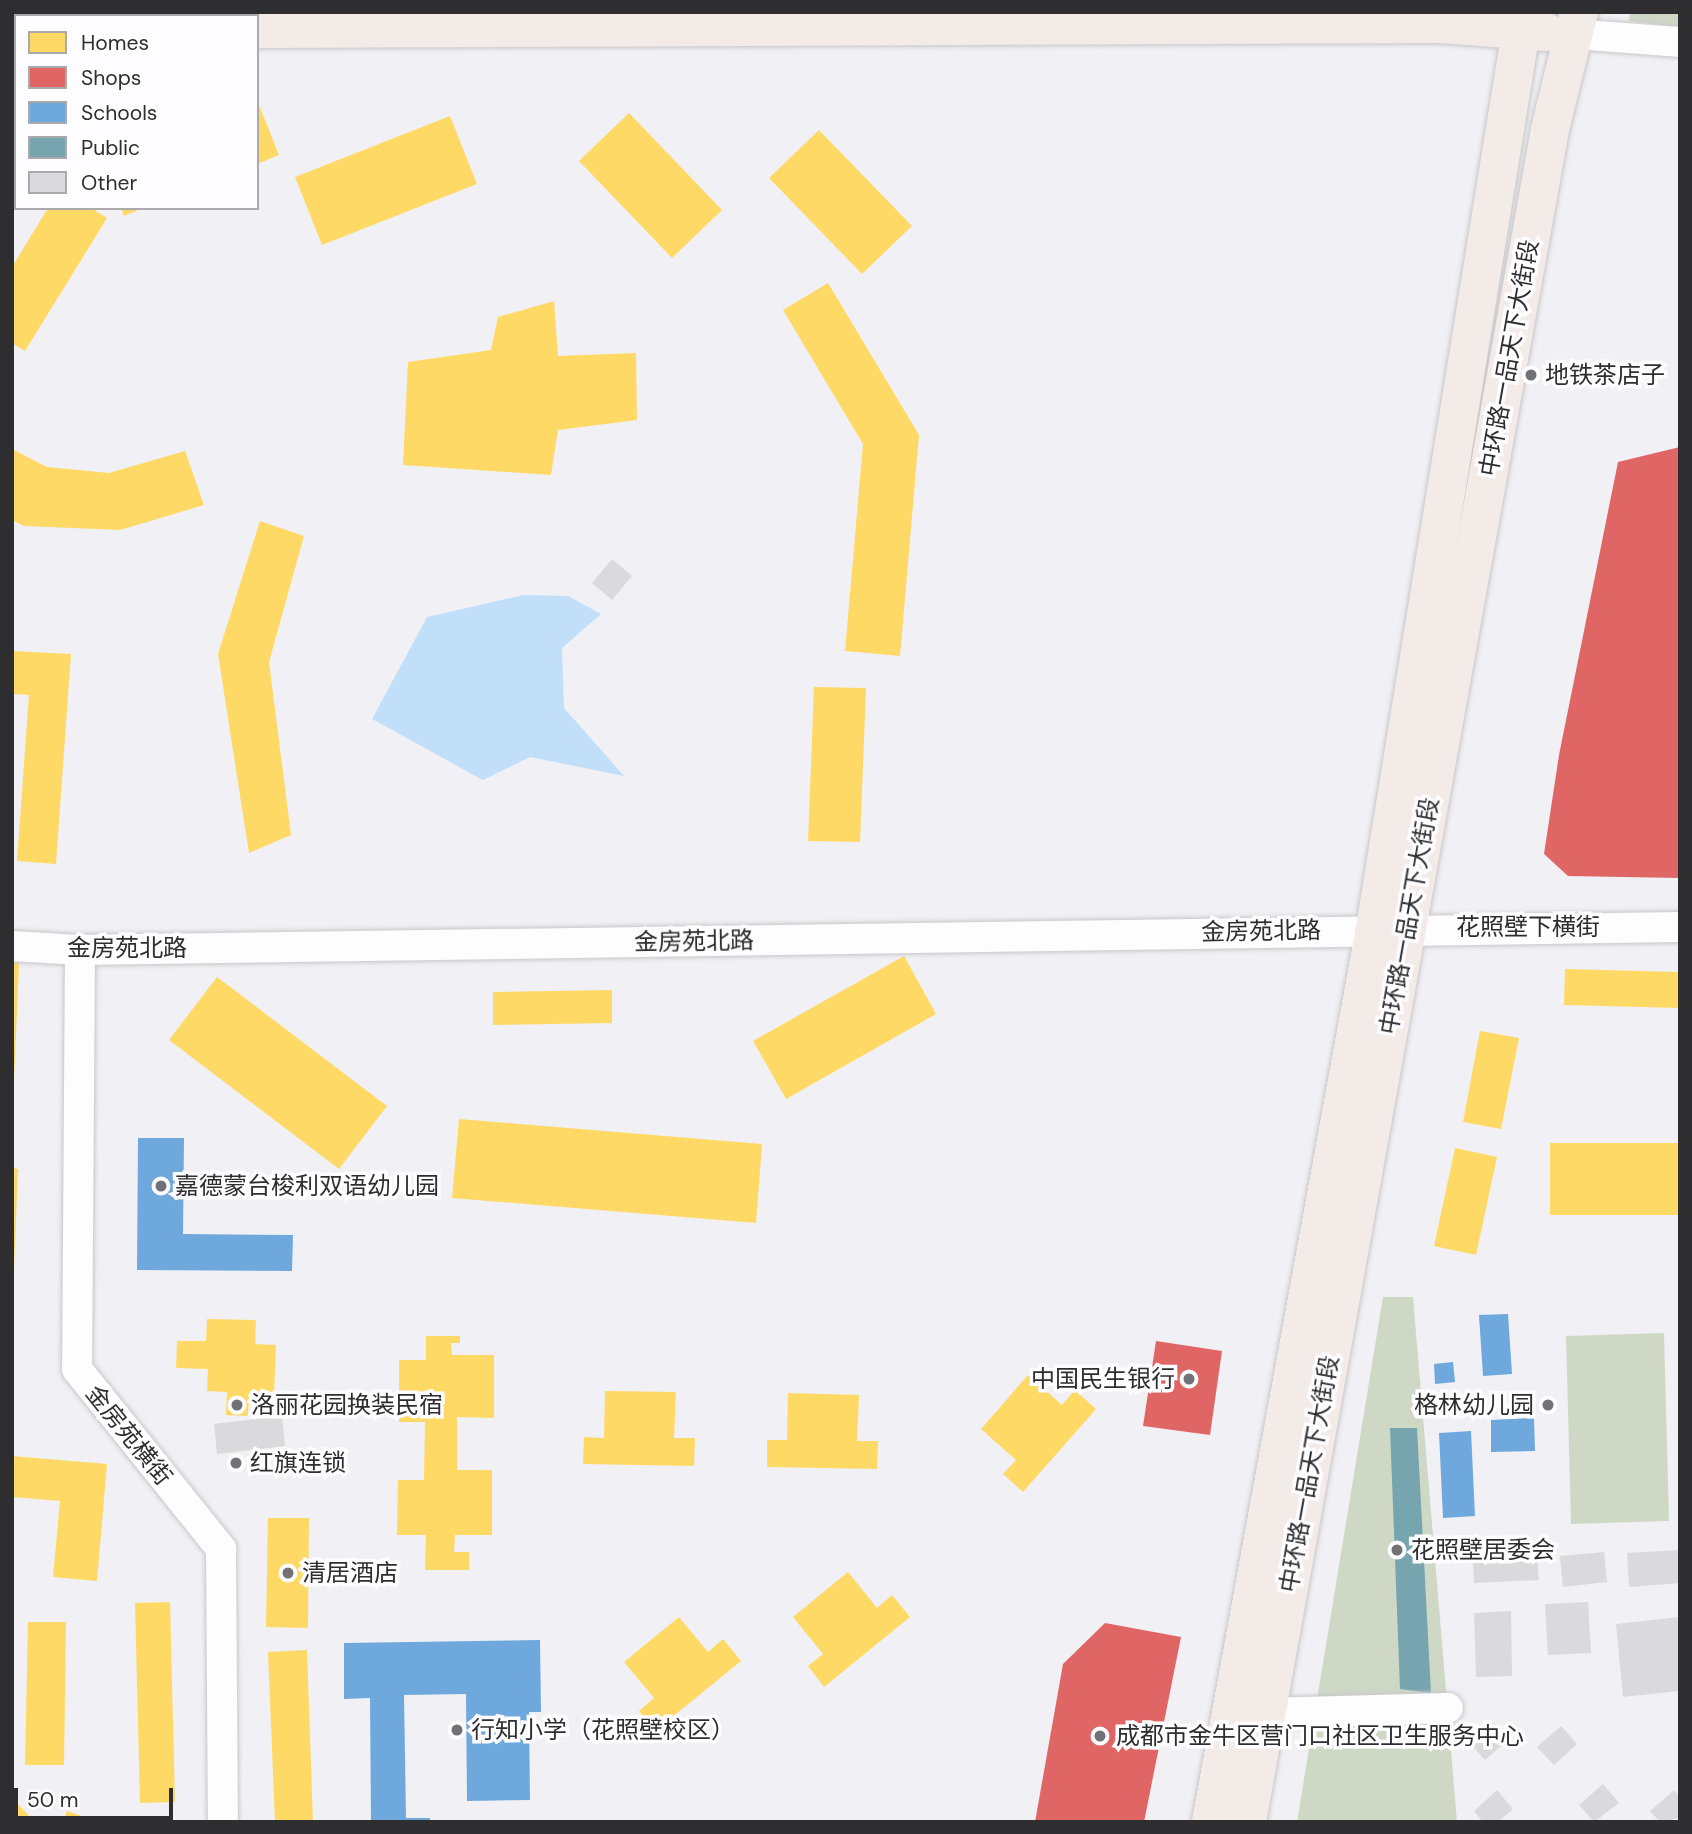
<!DOCTYPE html>
<html>
<head>
<meta charset="utf-8">
<style>
  body { margin:0 }
  #map { position:relative; width:1692px; height:1834px; overflow:hidden; background:#f1f0f4; font-family:"DM Sans","Noto Sans SC",sans-serif }
  div>[style] { position:absolute }
  .green>* { inset:0; background:#cfd8c5 }
  .water>* { inset:0; background:#c2dff9 }
  .homes>* { inset:0; background:#ffd966 }
  .shops>* { inset:0; background:#e06666 }
  .schools>* { inset:0; background:#6fa8dc }
  .public>* { inset:0; background:#76a5af }
  .stream>* { height:6px; margin:-3px; padding:0 3px; transform-origin:3px; border-radius:3px; background:#c2dff9 }
  .building>* { inset:0; background:#dad9dc }
  .roads { filter:drop-shadow(0 0 2px #c8c7ca) drop-shadow(0 0 2px #c8c7ca) }
  .minor>* { height:30px; margin:-15px; padding:0 15px; transform-origin:15px; border-radius:15px; background:#fdfdfd }
  .major>* { height:38px; margin:-19px; padding:0 19px; transform-origin:19px; border-radius:19px; background:#f3ebe7 }
  .highway>* { height:38px; margin:-19px; padding:0 19px; transform-origin:19px; border-radius:19px; background:#ebdeda }
  .dots>* { width:19px; height:19px; translate:-50% -50%; box-sizing:border-box; border:4px solid #fdfcff; border-radius:50% }
  span { translate:-50% -50%; white-space:nowrap; text-align:center; line-height:1.15; -webkit-text-stroke:7px #fdfcff; paint-order:stroke }
  .street-label { font-size:24px; color:#2e2d30 }
  .poi-label { font-size:24px; color:#2e2d30 }
  .left { translate:0 -50%; text-align:left }
  .right { translate:-100% -50%; text-align:right }
  .frame { position:absolute; inset:0; border:14px solid #2e2d30; pointer-events:none }
  .legend { position:absolute; left:14px; top:14px; width:245px; height:196px; box-sizing:border-box; background:#fdfcff; border:2px solid #aaa9ac; margin:0; padding:9px 12px; list-style:none; font-size:21px; color:#2e2d30 }
  .legend li { display:flex; align-items:center; gap:14px; height:35px }
  .legend b { width:35px; border:2px solid #aaa9ac }
  .scale { position:absolute; left:14px; top:1788px; width:159px; height:32px; box-sizing:border-box; border:4px solid #2e2d30; border-top:0; padding-left:9px; font-size:21px; line-height:24px; white-space:nowrap; color:#2e2d30; -webkit-text-stroke:5px #fdfcff; paint-order:stroke }
</style>
</head>
<body>
<div id="map">
  <div class="green">
    <i style="clip-path:polygon(1631px 12px,1680px 12px,1680px 27px,1628px 21px)"></i>
    <i style="clip-path:polygon(1383px 1297px,1413px 1297px,1457px 1822px,1297px 1822px)"></i>
    <i style="clip-path:polygon(1664px 1333px,1669px 1521px,1571px 1524px,1566px 1336px)"></i>
  </div>
  <div class="water">
    <i style="clip-path:polygon(523px 595px,568px 596px,601px 614px,562px 648px,564px 708px,624px 776px,530px 757px,483px 780px,372px 719px,427px 617px)"></i>
  </div>
  <div class="homes">
    <i style="clip-path:polygon(257px 100px,279px 155px,257px 164px)"></i>
    <i style="clip-path:polygon(629px 113px,722px 210px,672px 258px,579px 161px)"></i>
    <i style="clip-path:polygon(450px 116px,477px 184px,322px 245px,295px 177px)"></i>
    <i style="clip-path:polygon(819px 130px,912px 226px,862px 274px,769px 178px)"></i>
    <i style="clip-path:polygon(48px 208px,91px 208px,107px 218px,25px 351px,12px 343px,12px 267px)"></i>
    <i style="clip-path:polygon(121px 208px,143px 208px,124px 216px)"></i>
    <i style="clip-path:polygon(828px 283px,919px 435px,900px 656px,845px 651px,863px 444px,783px 310px)"></i>
    <i style="clip-path:polygon(554px 301px,558px 356px,636px 353px,637px 420px,558px 430px,551px 475px,403px 465px,408px 362px,491px 350px,498px 317px)"></i>
    <i style="clip-path:polygon(12px 449px,47px 467px,109px 473px,185px 451px,204px 505px,120px 530px,24px 526px,12px 520px)"></i>
    <i style="clip-path:polygon(260px 521px,304px 536px,269px 662px,291px 835px,249px 853px,218px 654px)"></i>
    <i style="clip-path:polygon(12px 651px,71px 654px,56px 864px,17px 861px,29px 695px,12px 694px)"></i>
    <i style="clip-path:polygon(814px 687px,866px 688px,860px 842px,808px 841px)"></i>
    <i style="clip-path:polygon(904px 956px,936px 1014px,786px 1099px,753px 1041px)"></i>
    <i style="clip-path:polygon(12px 963px,19px 963px,14px 1082px,12px 1082px)"></i>
    <i style="clip-path:polygon(1565px 969px,1680px 972px,1680px 1008px,1564px 1005px)"></i>
    <i style="clip-path:polygon(217px 977px,387px 1106px,339px 1169px,169px 1040px)"></i>
    <i style="clip-path:polygon(612px 990px,612px 1023px,493px 1025px,493px 992px)"></i>
    <i style="clip-path:polygon(1480px 1031px,1519px 1038px,1501px 1129px,1463px 1122px)"></i>
    <i style="clip-path:polygon(459px 1119px,762px 1144px,756px 1223px,452px 1198px)"></i>
    <i style="clip-path:polygon(1550px 1143px,1680px 1143px,1680px 1215px,1550px 1215px)"></i>
    <i style="clip-path:polygon(1455px 1148px,1497px 1157px,1476px 1255px,1434px 1246px)"></i>
    <i style="clip-path:polygon(12px 1168px,18px 1169px,14px 1270px,12px 1270px)"></i>
    <i style="clip-path:polygon(207px 1319px,256px 1320px,255px 1344px,276px 1345px,274px 1395px,249px 1395px,248px 1416px,226px 1415px,227px 1392px,207px 1391px,208px 1369px,176px 1368px,177px 1341px,206px 1341px)"></i>
    <i style="clip-path:polygon(426px 1336px,460px 1336px,460px 1343px,451px 1343px,452px 1355px,494px 1355px,494px 1418px,457px 1417px,457px 1470px,492px 1470px,492px 1535px,455px 1535px,454px 1552px,469px 1552px,469px 1570px,425px 1570px,426px 1535px,397px 1535px,398px 1480px,424px 1480px,425px 1422px,399px 1422px,399px 1360px,426px 1360px)"></i>
    <i style="clip-path:polygon(1028px 1375px,1062px 1405px,1075px 1390px,1096px 1409px,1023px 1492px,1003px 1474px,1016px 1460px,981px 1429px)"></i>
    <i style="clip-path:polygon(605px 1391px,676px 1392px,674px 1438px,695px 1438px,694px 1466px,583px 1464px,584px 1437px,604px 1438px)"></i>
    <i style="clip-path:polygon(788px 1393px,859px 1395px,857px 1441px,878px 1441px,877px 1469px,767px 1467px,767px 1440px,787px 1440px)"></i>
    <i style="clip-path:polygon(12px 1456px,107px 1464px,97px 1581px,53px 1577px,60px 1501px,12px 1497px)"></i>
    <i style="clip-path:polygon(268px 1518px,309px 1518px,308px 1628px,266px 1627px)"></i>
    <i style="clip-path:polygon(848px 1572px,877px 1608px,892px 1595px,910px 1617px,824px 1687px,808px 1666px,823px 1654px,793px 1617px)"></i>
    <i style="clip-path:polygon(170px 1602px,175px 1802px,140px 1803px,135px 1603px)"></i>
    <i style="clip-path:polygon(679px 1617px,708px 1652px,723px 1639px,741px 1661px,655px 1731px,639px 1711px,654px 1698px,624px 1662px)"></i>
    <i style="clip-path:polygon(28px 1622px,66px 1622px,64px 1765px,25px 1765px)"></i>
    <i style="clip-path:polygon(307px 1650px,313px 1822px,275px 1822px,268px 1652px)"></i>
    <i style="clip-path:polygon(12px 1798px,35px 1822px,12px 1822px)"></i>
    <i style="clip-path:polygon(67px 1811px,85px 1817px,83px 1822px,63px 1822px)"></i>
  </div>
  <div class="shops">
    <i style="clip-path:polygon(1680px 447px,1680px 878px,1568px 876px,1544px 854px,1559px 755px,1618px 462px)"></i>
    <i style="clip-path:polygon(1156px 1341px,1222px 1351px,1210px 1435px,1143px 1426px)"></i>
    <i style="clip-path:polygon(1105px 1623px,1181px 1637px,1144px 1822px,1035px 1822px,1063px 1664px)"></i>
  </div>
  <div class="schools">
    <i style="clip-path:polygon(138px 1138px,184px 1138px,183px 1234px,293px 1235px,292px 1271px,137px 1270px)"></i>
    <i style="clip-path:polygon(1508px 1314px,1512px 1374px,1483px 1376px,1479px 1315px)"></i>
    <i style="clip-path:polygon(1453px 1362px,1455px 1382px,1435px 1384px,1434px 1364px)"></i>
    <i style="clip-path:polygon(1534px 1418px,1535px 1451px,1491px 1452px,1491px 1420px)"></i>
    <i style="clip-path:polygon(1471px 1431px,1475px 1516px,1443px 1518px,1439px 1433px)"></i>
    <i style="clip-path:polygon(540px 1640px,541px 1712px,529px 1712px,530px 1800px,467px 1801px,466px 1694px,404px 1695px,406px 1818px,430px 1818px,430px 1822px,371px 1822px,370px 1698px,344px 1699px,344px 1643px)"></i>
  </div>
  <div class="public">
    <i style="clip-path:polygon(1390px 1428px,1417px 1428px,1431px 1693px,1400px 1689px)"></i>
  </div>
  <div class="stream">
    <i style="left:12px;top:105px;width:7px;rotate:-56deg"></i>
  </div>
  <div class="building">
    <i style="clip-path:polygon(612px 559px,632px 576px,612px 600px,592px 583px)"></i>
    <i style="clip-path:polygon(282px 1416px,285px 1446px,217px 1454px,214px 1424px)"></i>
    <i style="clip-path:polygon(1680px 1550px,1680px 1583px,1629px 1587px,1627px 1553px)"></i>
    <i style="clip-path:polygon(1604px 1552px,1607px 1582px,1563px 1587px,1560px 1556px)"></i>
    <i style="clip-path:polygon(1537px 1554px,1539px 1580px,1474px 1583px,1473px 1557px)"></i>
    <i style="clip-path:polygon(1588px 1602px,1591px 1653px,1548px 1655px,1545px 1604px)"></i>
    <i style="clip-path:polygon(1511px 1611px,1512px 1676px,1476px 1677px,1474px 1613px)"></i>
    <i style="clip-path:polygon(1680px 1617px,1680px 1691px,1623px 1697px,1616px 1624px)"></i>
    <i style="clip-path:polygon(1492px 1721px,1509px 1739px,1485px 1760px,1469px 1742px)"></i>
    <i style="clip-path:polygon(1561px 1726px,1577px 1744px,1554px 1765px,1537px 1747px)"></i>
    <i style="clip-path:polygon(1603px 1784px,1619px 1803px,1594px 1822px,1579px 1805px)"></i>
    <i style="clip-path:polygon(1497px 1790px,1513px 1809px,1498px 1822px,1483px 1822px,1474px 1811px)"></i>
    <i style="clip-path:polygon(1674px 1790px,1680px 1797px,1680px 1818px,1660px 1822px,1650px 1811px)"></i>
  </div>
  <div class="roads">
    <div class="minor">
      <i style="left:1573px;top:34px;width:107px;rotate:4.3deg"></i>
      <i style="left:12px;top:946px;width:68px;rotate:3.4deg"></i>
      <i style="left:80px;top:950px;width:1600px;rotate:-0.82deg"></i>
      <i style="left:80px;top:950px;width:419px;rotate:90.4deg"></i>
      <i style="left:77px;top:1369px;width:231px;rotate:51.3deg"></i>
      <i style="left:221px;top:1549px;width:273px;rotate:89.6deg"></i>
      <i style="left:1266px;top:1713px;width:182px;rotate:-1.6deg"></i>
    </div>
    <div class="major">
      <i style="left:257px;top:29px;width:1185px;rotate:-0.24deg"></i>
      <i style="left:1442px;top:24px;width:104px;rotate:4.4deg"></i>
      <i style="left:1211px;top:1822px;width:909px;rotate:-79.6deg"></i>
      <i style="left:1375px;top:928px;width:928px;rotate:-80.76deg"></i>
      <i style="left:1247px;top:1822px;width:1720px;rotate:-79.85deg"></i>
      <i style="left:1550px;top:129px;width:121px;rotate:-76.1deg"></i>
    </div>
    <div class="highway">
      <i style="left:107px;top:16px;width:47px;rotate:-4.9deg"></i>
      <i style="left:12px;top:19px;width:4px"></i>
    </div>
  </div>
  <div class="dots">
    <i style="left:1531px;top:375px;background:#727175"></i>
    <i style="left:161px;top:1186px;background:#727175"></i>
    <i style="left:1189px;top:1379px;background:#727175"></i>
    <i style="left:237px;top:1405px;background:#727175"></i>
    <i style="left:1548px;top:1405px;background:#727175"></i>
    <i style="left:236px;top:1463px;background:#727175"></i>
    <i style="left:1397px;top:1550px;background:#727175"></i>
    <i style="left:288px;top:1573px;background:#727175"></i>
    <i style="left:457px;top:1730px;background:#727175"></i>
    <i style="left:1100px;top:1736px;background:#727175"></i>
  </div>
  <div class="street-label">
    <span style="left:1509px;top:358px;rotate:-80deg">中环路一品天下大街段</span>
    <span style="left:1409px;top:916px;rotate:-80deg">中环路一品天下大街段</span>
    <span style="left:1528px;top:927px">花照壁下横街</span>
    <span style="left:1261px;top:931px;rotate:-1deg">金房苑北路</span>
    <span style="left:694px;top:941px;rotate:-1deg">金房苑北路</span>
    <span style="left:127px;top:948px">金房苑北路</span>
    <span style="left:129px;top:1435px;rotate:51deg">金房苑横街</span>
    <span style="left:1309px;top:1474px;rotate:-80deg">中环路一品天下大街段</span>
  </div>
  <div class="poi-label">
    <span class="left" style="left:1545px;top:375px">地铁茶店子</span>
    <span class="left" style="left:175px;top:1186px">嘉德蒙台梭利双语幼儿园</span>
    <span class="right" style="left:1175px;top:1379px">中国民生银行</span>
    <span class="left" style="left:251px;top:1405px">洛丽花园换装民宿</span>
    <span class="right" style="left:1534px;top:1405px">格林幼儿园</span>
    <span class="left" style="left:250px;top:1463px">红旗连锁</span>
    <span class="left" style="left:1411px;top:1550px">花照壁居委会</span>
    <span class="left" style="left:302px;top:1573px">清居酒店</span>
    <span class="left" style="left:471px;top:1730px">行知小学（花照壁校区）</span>
    <span class="left" style="left:1116px;top:1736px">成都市金牛区营门口社区卫生服务中心</span>
  </div>
  <div class="frame"></div>
  <ul class="legend">
  <li><b style="height:19px;background:#ffd966"></b>Homes</li>
  <li><b style="height:19px;background:#e06666"></b>Shops</li>
  <li><b style="height:19px;background:#6fa8dc"></b>Schools</li>
  <li><b style="height:19px;background:#76a5af"></b>Public</li>
  <li><b style="height:19px;background:#dad9dc"></b>Other</li>
  </ul>
  <div class="scale">50 m</div>
</div>
</body>
</html>
